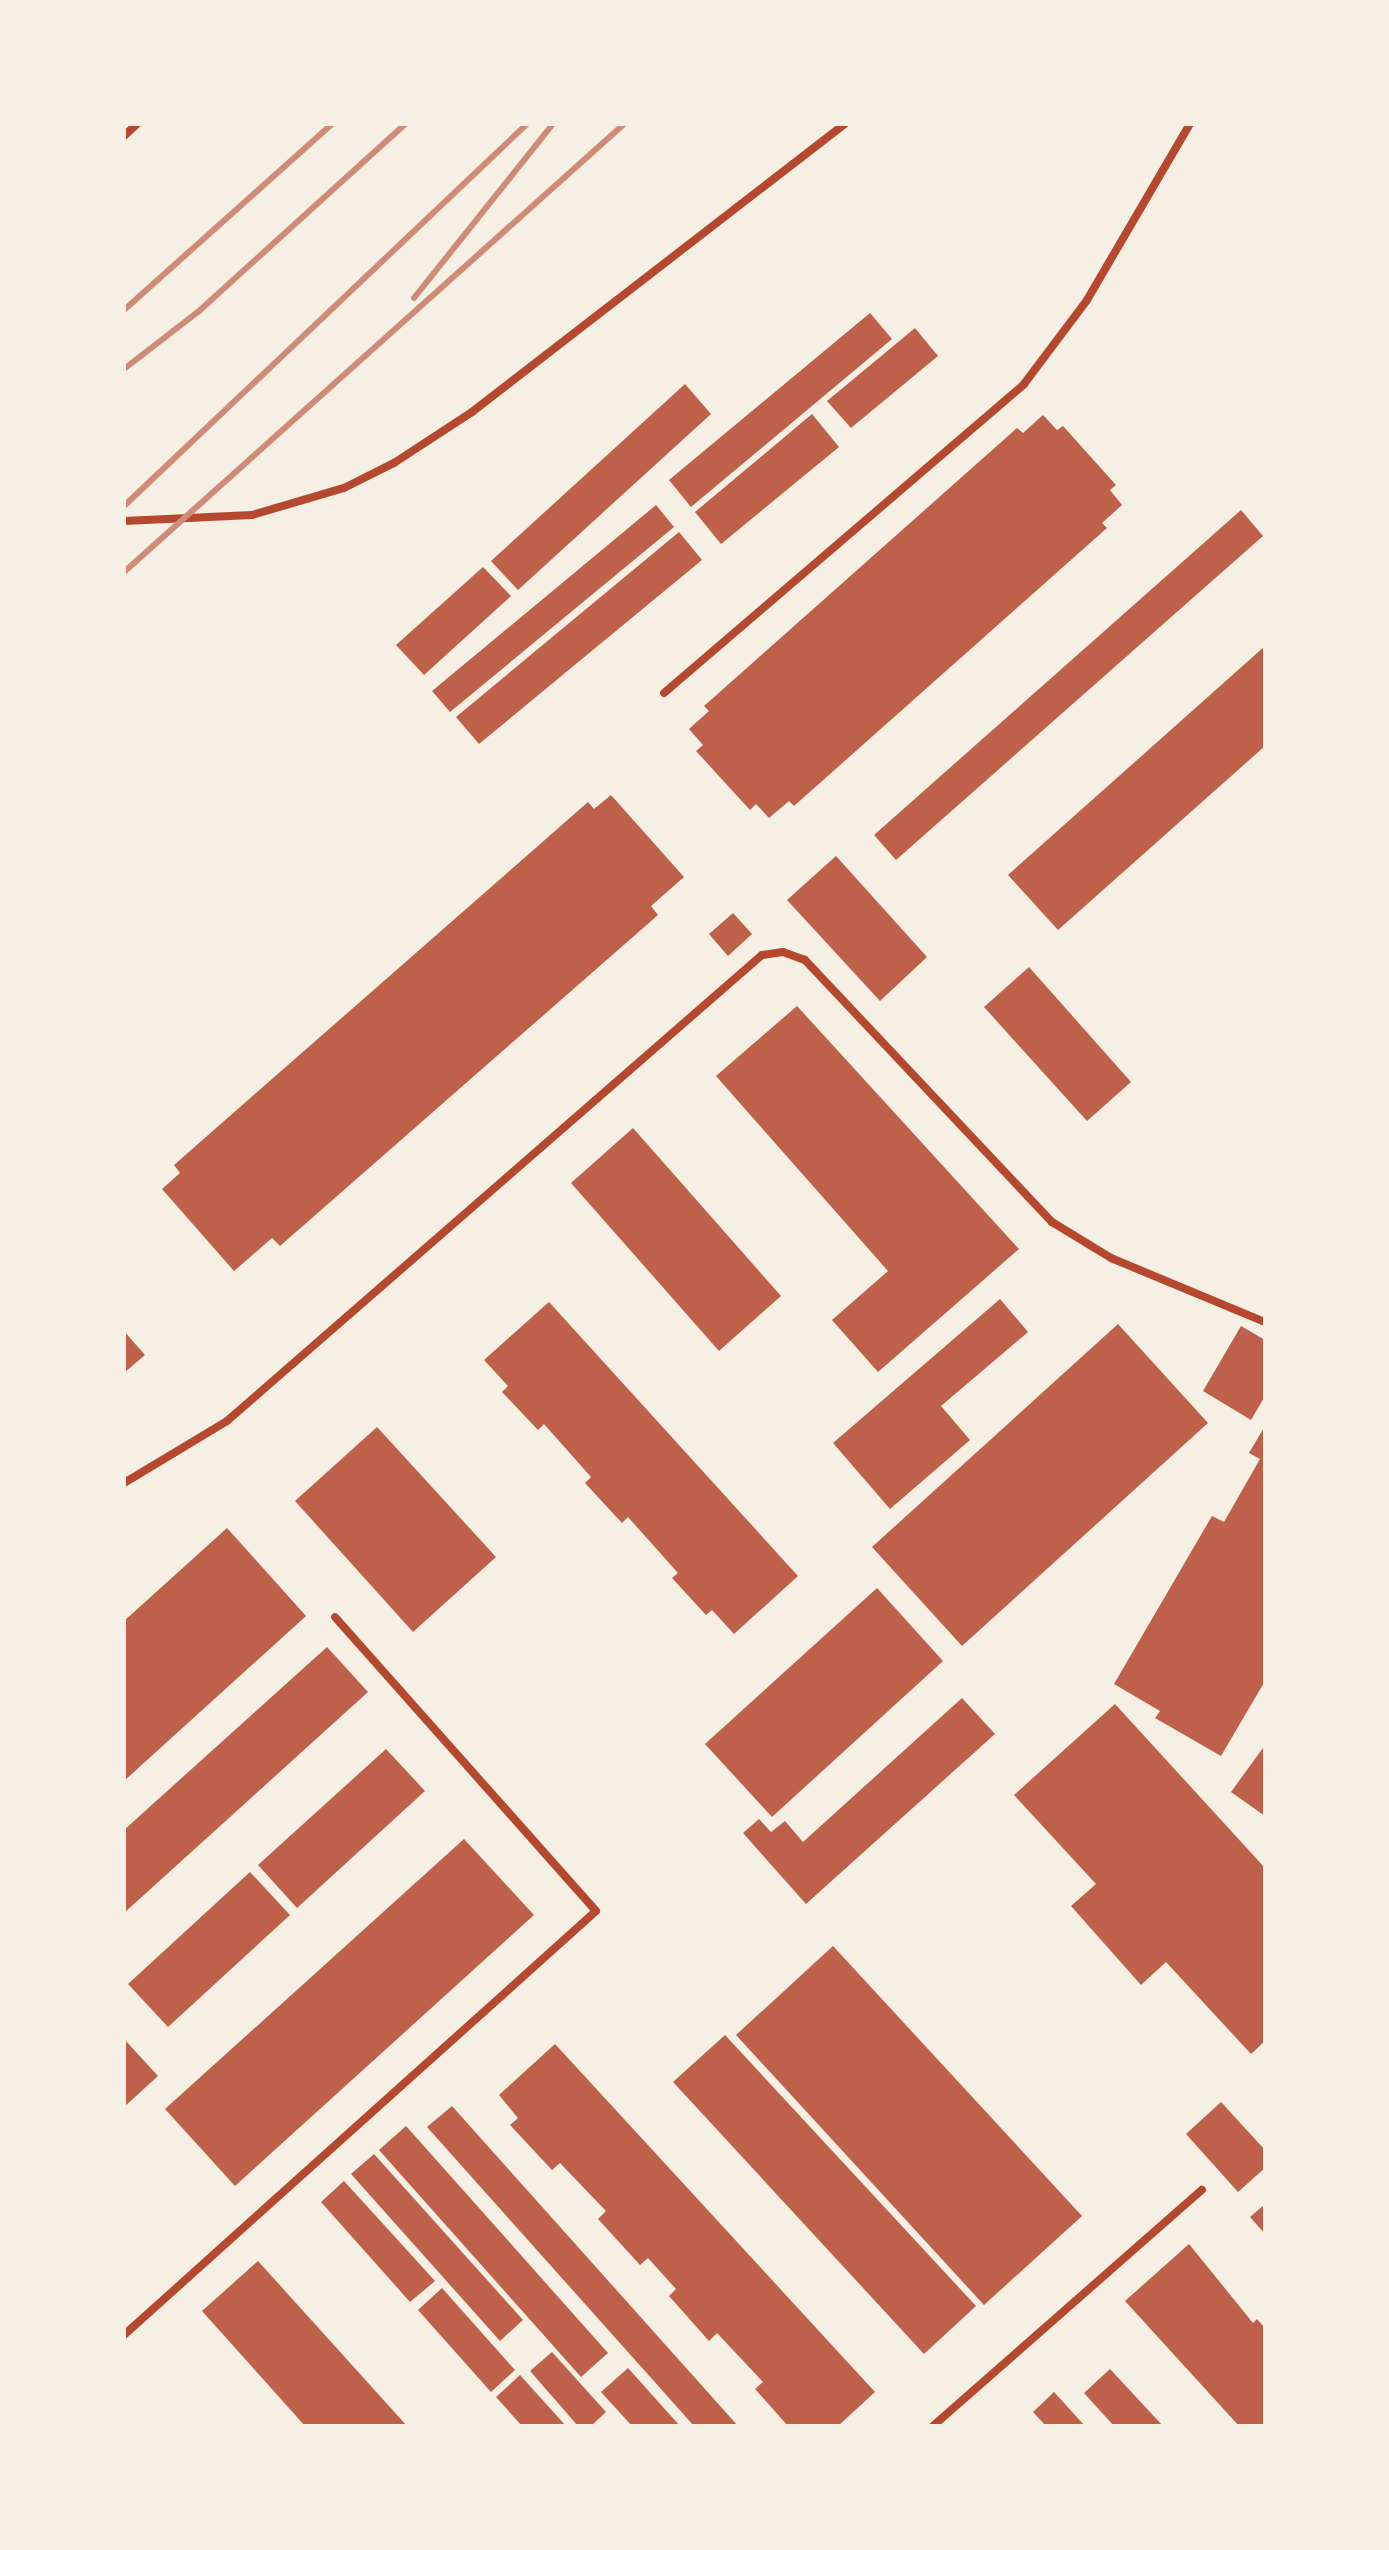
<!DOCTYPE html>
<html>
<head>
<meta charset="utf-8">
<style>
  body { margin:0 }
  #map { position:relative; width:1389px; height:2550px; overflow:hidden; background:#f6efe4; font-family:"Sofia Sans Condensed",sans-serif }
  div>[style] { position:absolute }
  .building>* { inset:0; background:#bf614a }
  .minor>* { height:8px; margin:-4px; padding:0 4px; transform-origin:4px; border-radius:4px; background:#b5482f }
  .rail>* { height:6px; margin:-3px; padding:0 3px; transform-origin:3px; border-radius:3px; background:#cf8b77 }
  span { translate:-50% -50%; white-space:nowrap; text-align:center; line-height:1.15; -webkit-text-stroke:8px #f6efe4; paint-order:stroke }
  .frame { position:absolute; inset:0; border:126px solid #f6efe4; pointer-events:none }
</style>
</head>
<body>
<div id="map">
  <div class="building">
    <i style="clip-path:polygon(870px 313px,892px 339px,691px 507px,669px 480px)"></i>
    <i style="clip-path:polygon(915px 328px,938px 356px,851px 428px,827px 401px)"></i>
    <i style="clip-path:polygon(685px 384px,711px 414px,518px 590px,491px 561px)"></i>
    <i style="clip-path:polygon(812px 414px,839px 447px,721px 544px,695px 512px)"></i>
    <i style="clip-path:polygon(1043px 415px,1057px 430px,1063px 426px,1116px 485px,1110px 490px,1122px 505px,1102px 523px,1107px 528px,794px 806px,789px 801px,769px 818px,756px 804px,750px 810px,696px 751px,703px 745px,689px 729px,709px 711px,704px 706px,1017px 428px,1023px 433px)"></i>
    <i style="clip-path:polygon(656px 505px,674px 527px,450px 712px,432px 691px)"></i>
    <i style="clip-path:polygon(1241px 510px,1263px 536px,896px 860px,874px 835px)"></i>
    <i style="clip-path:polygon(679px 532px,702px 560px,479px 744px,456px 717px)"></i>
    <i style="clip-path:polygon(483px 567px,511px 596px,424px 675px,396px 645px)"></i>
    <i style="clip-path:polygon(1265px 646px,1265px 746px,1058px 930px,1008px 875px)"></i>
    <i style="clip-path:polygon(611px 795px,684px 877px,651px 906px,658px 915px,280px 1246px,272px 1238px,234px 1271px,162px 1189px,180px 1173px,174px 1165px,588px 802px,594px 809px)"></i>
    <i style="clip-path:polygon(836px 856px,927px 957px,880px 1001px,787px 900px)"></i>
    <i style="clip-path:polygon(733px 913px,752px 934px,728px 956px,709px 934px)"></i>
    <i style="clip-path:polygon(1029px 967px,1131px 1082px,1087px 1121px,984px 1007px)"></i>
    <i style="clip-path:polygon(797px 1006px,1019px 1249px,878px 1372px,832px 1320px,888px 1271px,716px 1076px)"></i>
    <i style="clip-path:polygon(633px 1128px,781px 1296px,719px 1351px,571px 1183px)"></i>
    <i style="clip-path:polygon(1000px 1299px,1028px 1332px,941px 1406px,970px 1440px,890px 1509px,833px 1443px)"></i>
    <i style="clip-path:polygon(549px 1302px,798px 1576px,734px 1634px,712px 1610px,706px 1615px,672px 1578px,678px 1573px,628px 1517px,622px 1523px,585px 1483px,591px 1477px,544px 1424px,538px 1430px,502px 1392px,508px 1386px,484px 1360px)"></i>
    <i style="clip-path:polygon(1118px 1324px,1208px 1423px,962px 1646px,872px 1547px)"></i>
    <i style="clip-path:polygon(1241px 1326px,1265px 1340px,1265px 1396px,1251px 1420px,1203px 1391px)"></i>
    <i style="clip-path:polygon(124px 1331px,145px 1355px,124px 1373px)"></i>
    <i style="clip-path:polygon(1265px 1426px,1265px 1681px,1221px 1756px,1155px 1718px,1160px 1711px,1114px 1684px,1212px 1516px,1224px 1522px,1260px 1459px,1249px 1453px)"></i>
    <i style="clip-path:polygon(377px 1427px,496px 1557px,413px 1632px,295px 1501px)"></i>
    <i style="clip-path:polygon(227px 1528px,306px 1616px,124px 1781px,124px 1621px)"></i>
    <i style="clip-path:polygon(877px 1588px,943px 1661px,772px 1817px,705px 1744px)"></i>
    <i style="clip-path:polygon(327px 1647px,368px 1692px,124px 1913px,124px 1830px)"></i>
    <i style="clip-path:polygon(962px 1698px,995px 1734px,806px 1904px,743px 1833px,759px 1819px,771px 1832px,785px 1821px,803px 1842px)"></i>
    <i style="clip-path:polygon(1115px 1704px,1265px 1868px,1265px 2041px,1251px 2054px,1166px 1962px,1141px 1985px,1071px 1906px,1096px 1884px,1014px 1795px)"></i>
    <i style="clip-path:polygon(1265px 1745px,1265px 1816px,1231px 1792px)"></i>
    <i style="clip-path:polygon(386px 1749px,425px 1791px,297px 1908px,258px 1865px)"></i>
    <i style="clip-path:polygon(464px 1839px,534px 1915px,235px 2186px,165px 2109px)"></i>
    <i style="clip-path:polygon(250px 1872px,290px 1915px,168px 2027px,128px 1984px)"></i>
    <i style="clip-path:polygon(833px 1946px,1082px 2216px,984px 2305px,736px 2035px)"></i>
    <i style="clip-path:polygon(725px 2035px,976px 2306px,924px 2354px,673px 2082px)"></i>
    <i style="clip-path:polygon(124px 2039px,158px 2076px,124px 2107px)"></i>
    <i style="clip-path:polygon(555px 2044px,875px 2392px,838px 2426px,788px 2426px,755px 2389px,763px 2382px,717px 2333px,709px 2341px,669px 2296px,676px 2289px,648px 2258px,640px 2265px,598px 2219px,606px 2211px,560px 2163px,552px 2170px,510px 2125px,518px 2118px,499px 2095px)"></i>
    <i style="clip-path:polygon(1221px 2102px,1265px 2150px,1265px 2168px,1238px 2192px,1186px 2134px)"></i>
    <i style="clip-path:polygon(452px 2106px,738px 2426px,694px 2426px,427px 2127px)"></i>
    <i style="clip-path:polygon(406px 2126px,608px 2353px,581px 2377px,379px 2150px)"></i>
    <i style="clip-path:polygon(374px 2154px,523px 2320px,500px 2341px,351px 2174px)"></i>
    <i style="clip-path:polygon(344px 2181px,435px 2281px,410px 2302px,321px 2202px)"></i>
    <i style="clip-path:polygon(1265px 2204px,1265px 2234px,1250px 2217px)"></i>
    <i style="clip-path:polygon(1189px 2244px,1253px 2323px,1257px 2319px,1265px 2328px,1265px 2426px,1239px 2426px,1125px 2301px)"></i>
    <i style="clip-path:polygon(258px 2261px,407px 2426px,305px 2426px,202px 2311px)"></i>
    <i style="clip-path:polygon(442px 2288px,515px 2370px,491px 2392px,418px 2310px)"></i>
    <i style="clip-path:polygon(552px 2352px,606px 2412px,591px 2426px,578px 2426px,530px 2371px)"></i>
    <i style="clip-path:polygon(628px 2368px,680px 2426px,632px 2426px,601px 2392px)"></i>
    <i style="clip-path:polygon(1110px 2369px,1163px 2426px,1114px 2426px,1084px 2393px)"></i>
    <i style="clip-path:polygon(520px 2375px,566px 2426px,522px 2426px,496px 2397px)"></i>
    <i style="clip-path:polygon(1054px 2392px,1085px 2426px,1046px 2426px,1033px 2412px)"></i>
  </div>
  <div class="minor">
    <i style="left:124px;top:136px;width:18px;rotate:-43deg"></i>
    <i style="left:124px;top:521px;width:128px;rotate:-2.7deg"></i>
    <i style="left:252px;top:515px;width:96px;rotate:-16.4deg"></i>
    <i style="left:344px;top:488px;width:56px;rotate:-26.6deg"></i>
    <i style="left:394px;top:463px;width:93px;rotate:-33.2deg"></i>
    <i style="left:472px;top:412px;width:471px;rotate:-37.7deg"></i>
    <i style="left:664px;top:693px;width:474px;rotate:-40.6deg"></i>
    <i style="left:1024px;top:384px;width:105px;rotate:-53.1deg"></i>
    <i style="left:1087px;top:300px;width:204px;rotate:-59.7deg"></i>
    <i style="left:124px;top:1483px;width:120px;rotate:-31deg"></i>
    <i style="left:227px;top:1421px;width:709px;rotate:-41.06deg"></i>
    <i style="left:762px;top:955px;width:21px;rotate:-8deg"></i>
    <i style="left:783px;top:952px;width:23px;rotate:20deg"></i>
    <i style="left:805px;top:960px;width:360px;rotate:46.7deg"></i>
    <i style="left:1052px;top:1222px;width:69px;rotate:31.4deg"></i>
    <i style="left:1111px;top:1258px;width:167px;rotate:22.6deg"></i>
    <i style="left:124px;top:2335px;width:634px;rotate:-41.93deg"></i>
    <i style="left:596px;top:1911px;width:393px;rotate:-131.6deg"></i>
    <i style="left:933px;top:2426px;width:358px;rotate:-41.3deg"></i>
  </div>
  <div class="rail">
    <i style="left:414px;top:298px;width:223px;rotate:-51.4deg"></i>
    <i style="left:124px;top:310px;width:279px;rotate:-41.8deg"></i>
    <i style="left:124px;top:369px;width:95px;rotate:-37.7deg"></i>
    <i style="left:199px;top:311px;width:278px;rotate:-42.2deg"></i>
    <i style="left:124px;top:506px;width:555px;rotate:-43.47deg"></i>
    <i style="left:124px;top:572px;width:671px;rotate:-41.86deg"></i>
  </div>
  <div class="frame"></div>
</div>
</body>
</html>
